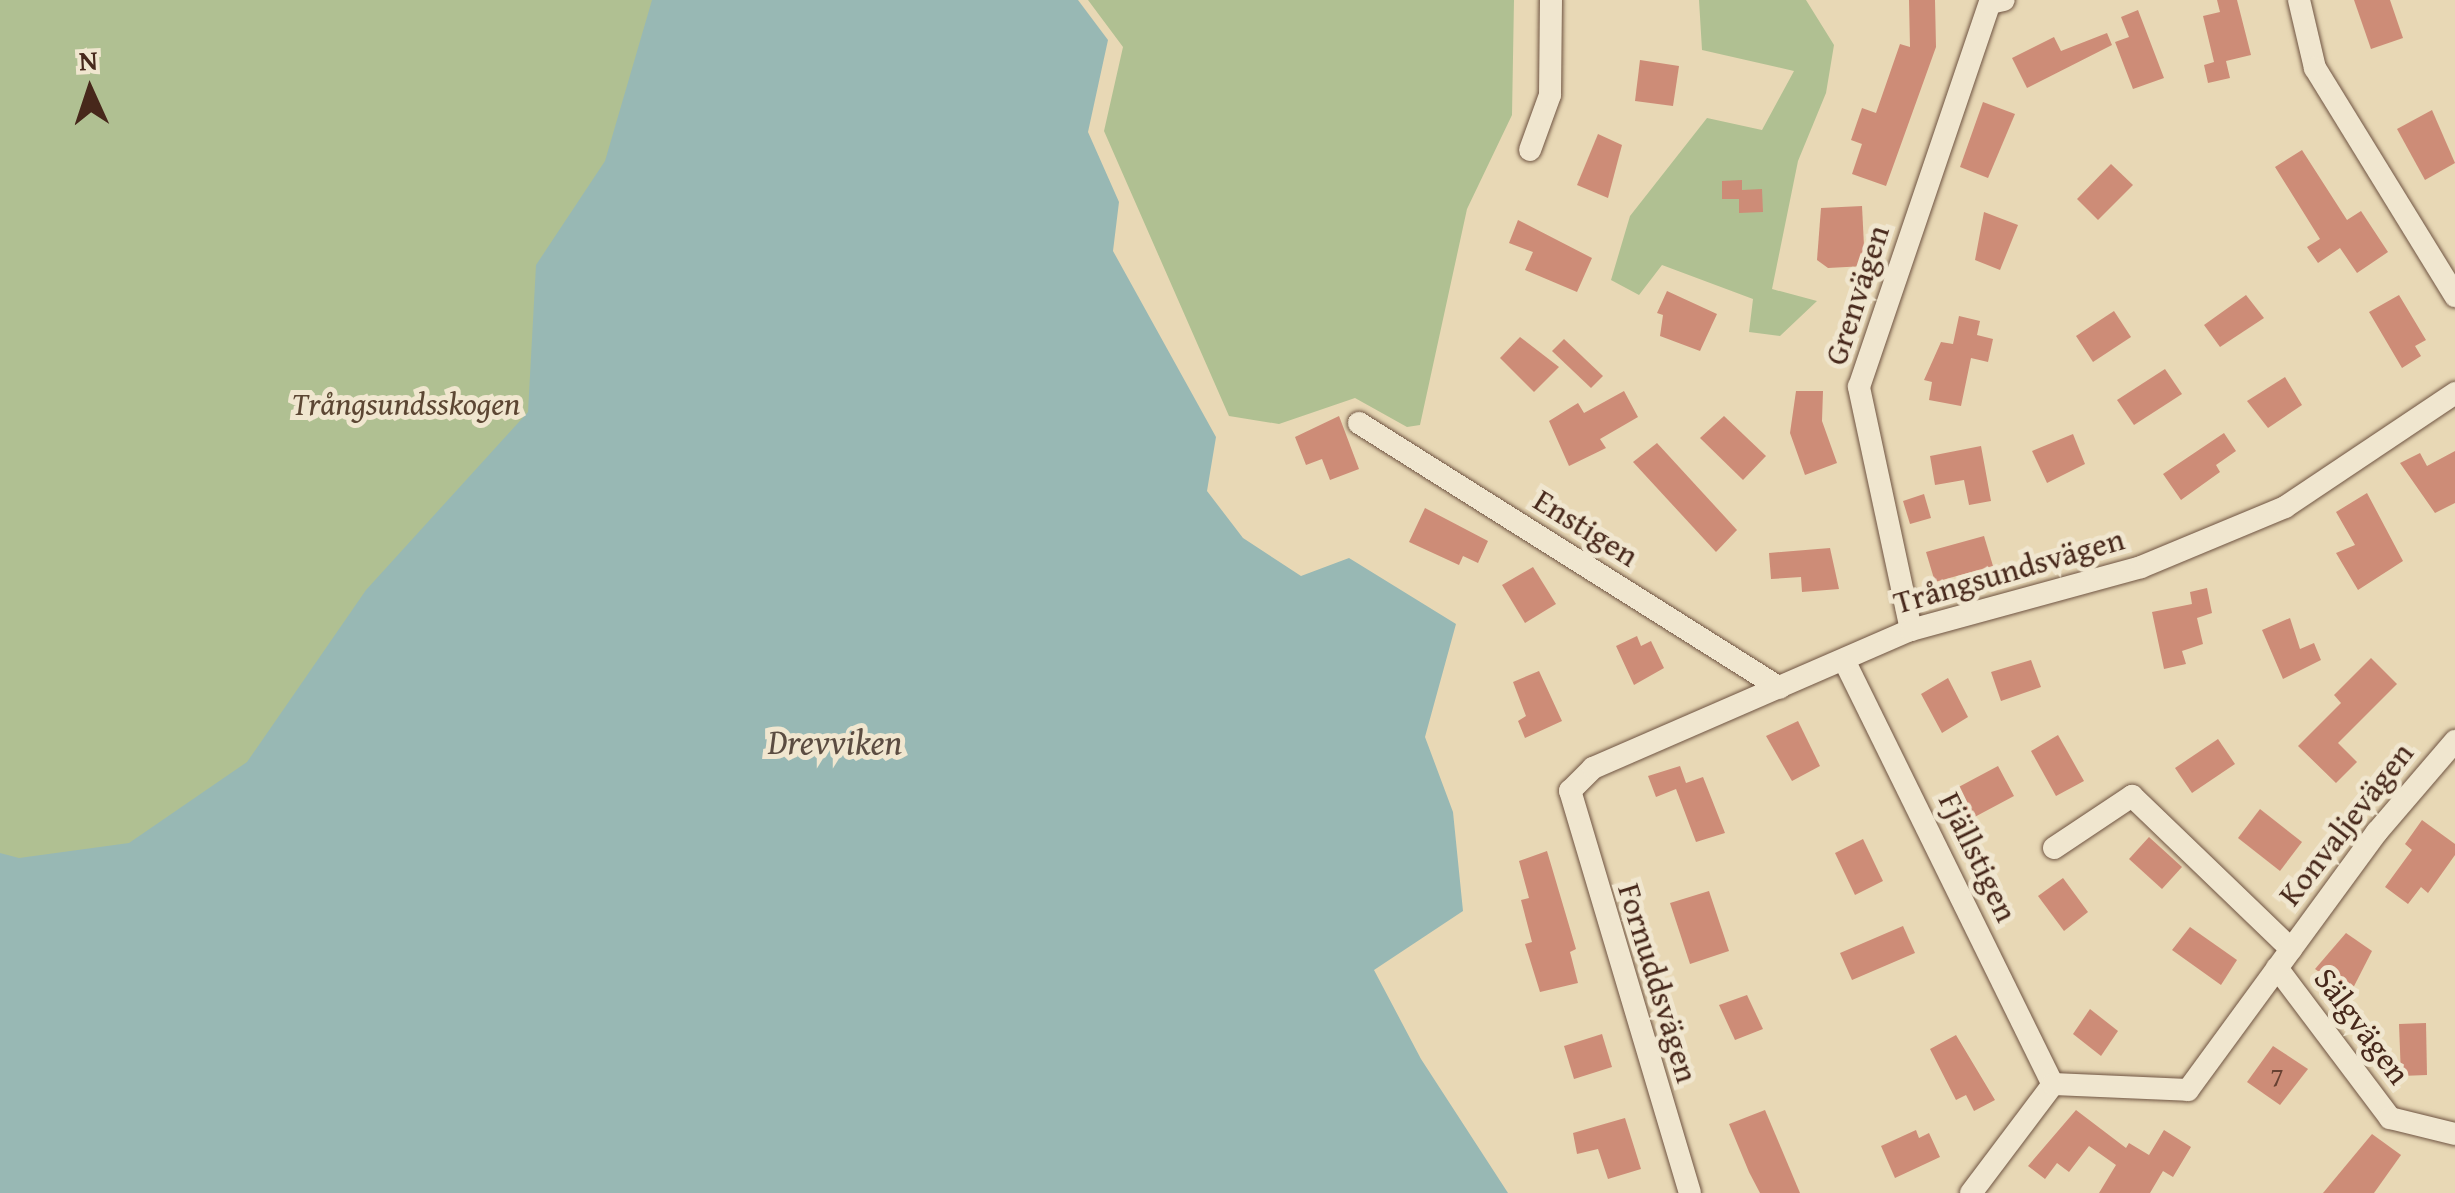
<!DOCTYPE html>
<html>
<head>
<meta charset="utf-8">
<style>
  body { margin:0 }
  #map { position:relative; width:2455px; height:1193px; overflow:hidden; background:#e8d8b5; font-family:"Gentium Book Plus",serif }
  div>[style] { position:absolute }
  .green>* { inset:0; background:#b0c092 }
  .water>* { inset:0; background:#98b8b4 }
  .building>* { inset:0; background:#cd8c77 }
  .roads { filter:drop-shadow(0 0 2px #6f5442) drop-shadow(0 0 2px #6f5442) }
  .minor>* { height:22px; margin:-11px; padding:0 11px; transform-origin:11px; border-radius:11px; background:#f0e6cf }
  span { translate:-50% -50%; white-space:nowrap; text-align:center; line-height:1.15; -webkit-text-stroke:10px #f0e6cf; paint-order:stroke }
  .number-label { font-size:28px; color:#684132 }
  .number-label span { -webkit-text-stroke-width:0 }
  .street-label { font-size:32px; color:#47281b }
  .park-label { font-size:32px; color:#5c4633; font-style:italic }
  .water-label { font-size:35px; color:#5b4c41; font-style:italic }
  .north { position:absolute; left:40px; top:40px; width:100px; height:100px; -webkit-text-stroke:8px #f0e6cf; paint-order:stroke; rotate:357deg; font-size:28px; font-weight:700; line-height:40px; text-align:center; color:#47281b }
  .north::after { content:''; display:block; margin:auto; width:35px; height:45px; background:#47281b; clip-path:polygon(50% 0,100% 100%,50% 72%,0 100%) }
</style>
</head>
<body>
<div id="map">
  <div class="green">
    <i style="clip-path:polygon(0 0,853px 0,849px 559px,0 899px)"></i>
    <i style="clip-path:polygon(1088px 0,1514px 0,1512px 115px,1467px 209px,1420px 425px,1407px 427px,1355px 398px,1279px 424px,1229px 416px,1104px 131px,1123px 47px)"></i>
    <i style="clip-path:polygon(1699px 0,1806px 0,1834px 45px,1826px 93px,1798px 161px,1772px 289px,1817px 301px,1780px 336px,1749px 332px,1753px 299px,1662px 265px,1639px 295px,1611px 280px,1630px 216px,1707px 118px,1762px 130px,1794px 71px,1702px 50px)"></i>
  </div>
  <div class="water">
    <i style="clip-path:polygon(652px 0,1078px 0,1108px 40px,1088px 132px,1119px 202px,1113px 251px,1216px 437px,1207px 491px,1243px 538px,1301px 576px,1349px 558px,1456px 624px,1425px 737px,1453px 812px,1463px 911px,1374px 970px,1421px 1059px,1508px 1193px,0 1193px,0 853px,19px 858px,129px 843px,247px 762px,366px 590px,528px 412px,536px 265px,605px 161px)"></i>
  </div>
  <div class="building">
    <i style="clip-path:polygon(1909px 0,1935px 0,1936px 47px,1886px 186px,1852px 174px,1862px 144px,1851px 140px,1862px 108px,1876px 113px,1900px 44px,1910px 47px)"></i>
    <i style="clip-path:polygon(2217px 0,2237px 0,2251px 55px,2226px 61px,2230px 78px,2208px 83px,2204px 65px,2214px 62px,2203px 16px,2220px 12px)"></i>
    <i style="clip-path:polygon(2354px 0,2390px 0,2403px 38px,2371px 49px)"></i>
    <i style="clip-path:polygon(2138px 10px,2164px 78px,2133px 89px,2115px 42px,2129px 37px,2121px 17px)"></i>
    <i style="clip-path:polygon(2107px 33px,2112px 45px,2027px 88px,2012px 58px,2054px 37px,2061px 51px)"></i>
    <i style="clip-path:polygon(1640px 60px,1679px 66px,1673px 106px,1635px 101px)"></i>
    <i style="clip-path:polygon(1983px 102px,2015px 114px,1988px 178px,1960px 167px)"></i>
    <i style="clip-path:polygon(2432px 110px,2455px 163px,2425px 180px,2397px 129px)"></i>
    <i style="clip-path:polygon(1598px 134px,1622px 145px,1608px 198px,1577px 185px)"></i>
    <i style="clip-path:polygon(2302px 150px,2347px 220px,2361px 211px,2388px 252px,2357px 273px,2340px 248px,2318px 263px,2307px 247px,2320px 239px,2275px 167px)"></i>
    <i style="clip-path:polygon(2111px 164px,2133px 185px,2098px 220px,2077px 199px)"></i>
    <i style="clip-path:polygon(1742px 180px,1742px 190px,1762px 189px,1763px 212px,1739px 213px,1739px 199px,1722px 199px,1722px 181px)"></i>
    <i style="clip-path:polygon(1862px 206px,1865px 266px,1828px 268px,1817px 260px,1821px 208px)"></i>
    <i style="clip-path:polygon(1984px 212px,2018px 225px,2000px 270px,1975px 260px)"></i>
    <i style="clip-path:polygon(1518px 220px,1592px 258px,1577px 292px,1525px 270px,1533px 252px,1509px 243px)"></i>
    <i style="clip-path:polygon(1667px 291px,1717px 314px,1700px 351px,1660px 336px,1663px 315px,1657px 313px)"></i>
    <i style="clip-path:polygon(2246px 295px,2264px 318px,2220px 347px,2204px 325px)"></i>
    <i style="clip-path:polygon(2399px 295px,2426px 340px,2415px 346px,2421px 356px,2402px 368px,2369px 312px)"></i>
    <i style="clip-path:polygon(2114px 311px,2131px 337px,2093px 362px,2076px 336px)"></i>
    <i style="clip-path:polygon(1959px 316px,1980px 321px,1977px 335px,1993px 339px,1988px 362px,1971px 358px,1961px 406px,1929px 400px,1932px 382px,1924px 380px,1941px 342px,1953px 344px)"></i>
    <i style="clip-path:polygon(1520px 337px,1559px 367px,1534px 392px,1500px 358px)"></i>
    <i style="clip-path:polygon(1564px 339px,1603px 376px,1591px 388px,1552px 351px)"></i>
    <i style="clip-path:polygon(2165px 369px,2182px 394px,2134px 425px,2117px 400px)"></i>
    <i style="clip-path:polygon(2285px 377px,2302px 405px,2268px 428px,2247px 401px)"></i>
    <i style="clip-path:polygon(1624px 391px,1638px 417px,1600px 439px,1606px 448px,1569px 466px,1549px 421px,1578px 403px,1584px 413px)"></i>
    <i style="clip-path:polygon(1796px 391px,1823px 391px,1822px 421px,1837px 463px,1805px 475px,1790px 433px)"></i>
    <i style="clip-path:polygon(1339px 416px,1359px 469px,1330px 480px,1322px 459px,1306px 465px,1295px 437px)"></i>
    <i style="clip-path:polygon(1724px 416px,1766px 456px,1743px 480px,1700px 438px)"></i>
    <i style="clip-path:polygon(2224px 433px,2236px 451px,2216px 465px,2220px 472px,2181px 500px,2163px 474px)"></i>
    <i style="clip-path:polygon(2073px 434px,2085px 464px,2047px 483px,2032px 451px)"></i>
    <i style="clip-path:polygon(1657px 443px,1737px 530px,1716px 552px,1633px 462px)"></i>
    <i style="clip-path:polygon(1981px 446px,1991px 501px,1969px 505px,1964px 480px,1935px 485px,1930px 456px)"></i>
    <i style="clip-path:polygon(2455px 451px,2455px 503px,2435px 513px,2400px 463px,2420px 453px,2427px 466px)"></i>
    <i style="clip-path:polygon(2367px 493px,2403px 561px,2358px 590px,2336px 553px,2355px 545px,2336px 512px)"></i>
    <i style="clip-path:polygon(1924px 494px,1931px 518px,1910px 524px,1903px 501px)"></i>
    <i style="clip-path:polygon(1425px 508px,1488px 541px,1478px 563px,1463px 556px,1459px 565px,1409px 542px)"></i>
    <i style="clip-path:polygon(1984px 536px,1993px 566px,1935px 582px,1926px 552px)"></i>
    <i style="clip-path:polygon(1830px 548px,1839px 589px,1802px 592px,1801px 577px,1771px 579px,1769px 553px)"></i>
    <i style="clip-path:polygon(1533px 567px,1556px 604px,1525px 623px,1502px 585px)"></i>
    <i style="clip-path:polygon(2207px 588px,2212px 613px,2197px 618px,2203px 644px,2182px 651px,2186px 664px,2164px 669px,2152px 612px,2192px 604px,2190px 592px)"></i>
    <i style="clip-path:polygon(2290px 618px,2300px 649px,2314px 643px,2321px 660px,2283px 679px,2262px 630px)"></i>
    <i style="clip-path:polygon(1637px 636px,1641px 646px,1651px 641px,1664px 668px,1634px 685px,1616px 646px)"></i>
    <i style="clip-path:polygon(2371px 658px,2397px 684px,2338px 743px,2357px 762px,2336px 783px,2298px 746px,2341px 703px,2334px 695px)"></i>
    <i style="clip-path:polygon(2031px 660px,2041px 687px,2001px 701px,1991px 672px)"></i>
    <i style="clip-path:polygon(1539px 671px,1562px 721px,1525px 738px,1518px 721px,1526px 716px,1513px 682px)"></i>
    <i style="clip-path:polygon(1948px 678px,1968px 717px,1942px 733px,1921px 694px)"></i>
    <i style="clip-path:polygon(1798px 721px,1820px 766px,1792px 781px,1766px 736px)"></i>
    <i style="clip-path:polygon(2058px 735px,2084px 781px,2056px 796px,2031px 751px)"></i>
    <i style="clip-path:polygon(2218px 739px,2235px 764px,2192px 793px,2175px 768px)"></i>
    <i style="clip-path:polygon(1680px 766px,1686px 783px,1703px 777px,1725px 833px,1696px 842px,1676px 789px,1656px 797px,1648px 776px)"></i>
    <i style="clip-path:polygon(1998px 766px,2014px 796px,1969px 820px,1953px 790px)"></i>
    <i style="clip-path:polygon(2260px 809px,2302px 842px,2280px 871px,2238px 838px)"></i>
    <i style="clip-path:polygon(2422px 820px,2455px 844px,2455px 855px,2428px 893px,2421px 887px,2408px 904px,2385px 887px,2412px 850px,2405px 844px)"></i>
    <i style="clip-path:polygon(2149px 837px,2182px 867px,2162px 889px,2129px 859px)"></i>
    <i style="clip-path:polygon(1863px 839px,1883px 881px,1855px 895px,1835px 853px)"></i>
    <i style="clip-path:polygon(1547px 851px,1576px 949px,1570px 952px,1578px 983px,1540px 992px,1525px 944px,1532px 942px,1521px 900px,1529px 898px,1519px 861px)"></i>
    <i style="clip-path:polygon(2063px 878px,2088px 912px,2064px 931px,2038px 896px)"></i>
    <i style="clip-path:polygon(1709px 891px,1729px 951px,1690px 964px,1670px 903px)"></i>
    <i style="clip-path:polygon(1903px 926px,1915px 953px,1852px 980px,1840px 953px)"></i>
    <i style="clip-path:polygon(2190px 927px,2237px 960px,2221px 985px,2172px 950px)"></i>
    <i style="clip-path:polygon(2346px 933px,2372px 951px,2350px 994px,2315px 969px)"></i>
    <i style="clip-path:polygon(1747px 995px,1763px 1029px,1735px 1040px,1719px 1005px)"></i>
    <i style="clip-path:polygon(2090px 1009px,2118px 1031px,2101px 1056px,2073px 1034px)"></i>
    <i style="clip-path:polygon(2426px 1023px,2427px 1075px,2401px 1076px,2399px 1024px)"></i>
    <i style="clip-path:polygon(1602px 1034px,1612px 1067px,1574px 1079px,1564px 1046px)"></i>
    <i style="clip-path:polygon(1956px 1035px,1995px 1100px,1974px 1111px,1966px 1095px,1956px 1100px,1930px 1049px)"></i>
    <i style="clip-path:polygon(2273px 1046px,2308px 1069px,2280px 1105px,2247px 1082px)"></i>
    <i style="clip-path:polygon(1765px 1110px,1800px 1193px,1760px 1193px,1749px 1172px,1729px 1124px)"></i>
    <i style="clip-path:polygon(2076px 1110px,2126px 1148px,2129px 1143px,2149px 1155px,2164px 1130px,2191px 1147px,2173px 1177px,2163px 1171px,2150px 1193px,2099px 1193px,2116px 1165px,2089px 1146px,2069px 1172px,2057px 1163px,2045px 1179px,2028px 1166px)"></i>
    <i style="clip-path:polygon(1625px 1118px,1641px 1169px,1608px 1179px,1598px 1149px,1577px 1154px,1573px 1133px)"></i>
    <i style="clip-path:polygon(1916px 1130px,1919px 1138px,1929px 1133px,1940px 1157px,1895px 1178px,1881px 1146px)"></i>
    <i style="clip-path:polygon(2372px 1134px,2401px 1155px,2374px 1193px,2323px 1193px)"></i>
  </div>
  <div class="roads">
    <div class="minor">
      <i style="left:2299px;top:0;width:70px;rotate:76.8deg"></i>
      <i style="left:2315px;top:68px;width:268px;rotate:58.4deg"></i>
      <i style="left:1530px;top:150px;width:59px;rotate:-70deg"></i>
      <i style="left:1550px;top:95px;width:95px;rotate:-89.4deg"></i>
      <i style="left:1359px;top:423px;width:497px;rotate:32.2deg"></i>
      <i style="left:1911px;top:630px;width:249px;rotate:-102.1deg"></i>
      <i style="left:1859px;top:387px;width:406px;rotate:-71.2deg"></i>
      <i style="left:1990px;top:3px;width:14px;rotate:-12deg"></i>
      <i style="left:1844px;top:660px;width:473px;rotate:63.8deg"></i>
      <i style="left:2054px;top:848px;width:94px;rotate:-33.7deg"></i>
      <i style="left:2132px;top:796px;width:221px;rotate:43.9deg"></i>
      <i style="left:2277px;top:968px;width:188px;rotate:53deg"></i>
      <i style="left:2390px;top:1118px;width:67px;rotate:13.8deg"></i>
      <i style="left:1690px;top:1193px;width:420px;rotate:-106.6deg"></i>
      <i style="left:1570px;top:791px;width:33px;rotate:-45deg"></i>
      <i style="left:1593px;top:768px;width:347px;rotate:-23.5deg"></i>
      <i style="left:1911px;top:630px;width:238px;rotate:-15.3deg"></i>
      <i style="left:2141px;top:567px;width:156px;rotate:-22.6deg"></i>
      <i style="left:2285px;top:507px;width:205px;rotate:-33.8deg"></i>
      <i style="left:1971px;top:1193px;width:136px;rotate:-53deg"></i>
      <i style="left:2053px;top:1084px;width:135px;rotate:2.5deg"></i>
      <i style="left:2188px;top:1090px;width:320px;rotate:-53.8deg"></i>
      <i style="left:2377px;top:832px;width:120px;rotate:-49.4deg"></i>
    </div>
  </div>
  <div class="number-label">
    <span style="left:2277px;top:1076px">7</span>
  </div>
  <div class="street-label">
    <span style="left:1857px;top:295px;rotate:-72deg">Grenvägen</span>
    <span style="left:1586px;top:528px;rotate:32deg">Enstigen</span>
    <span style="left:2009px;top:571px;rotate:-16deg">Trångsundsvägen</span>
    <span style="left:2346px;top:824px;rotate:-52deg">Konvaljevägen</span>
    <span style="left:1978px;top:857px;rotate:64deg">Fjällstigen</span>
    <span style="left:1658px;top:983px;rotate:73deg">Fornuddsvägen</span>
    <span style="left:2362px;top:1026px;rotate:53deg">Sälgvägen</span>
  </div>
  <div class="park-label">
    <span style="left:406px;top:404px">Trångsundsskogen</span>
  </div>
  <div class="water-label">
    <span style="left:835px;top:742px">Drevviken</span>
  </div>
  <div class="north">N</div>
</div>
</body>
</html>
